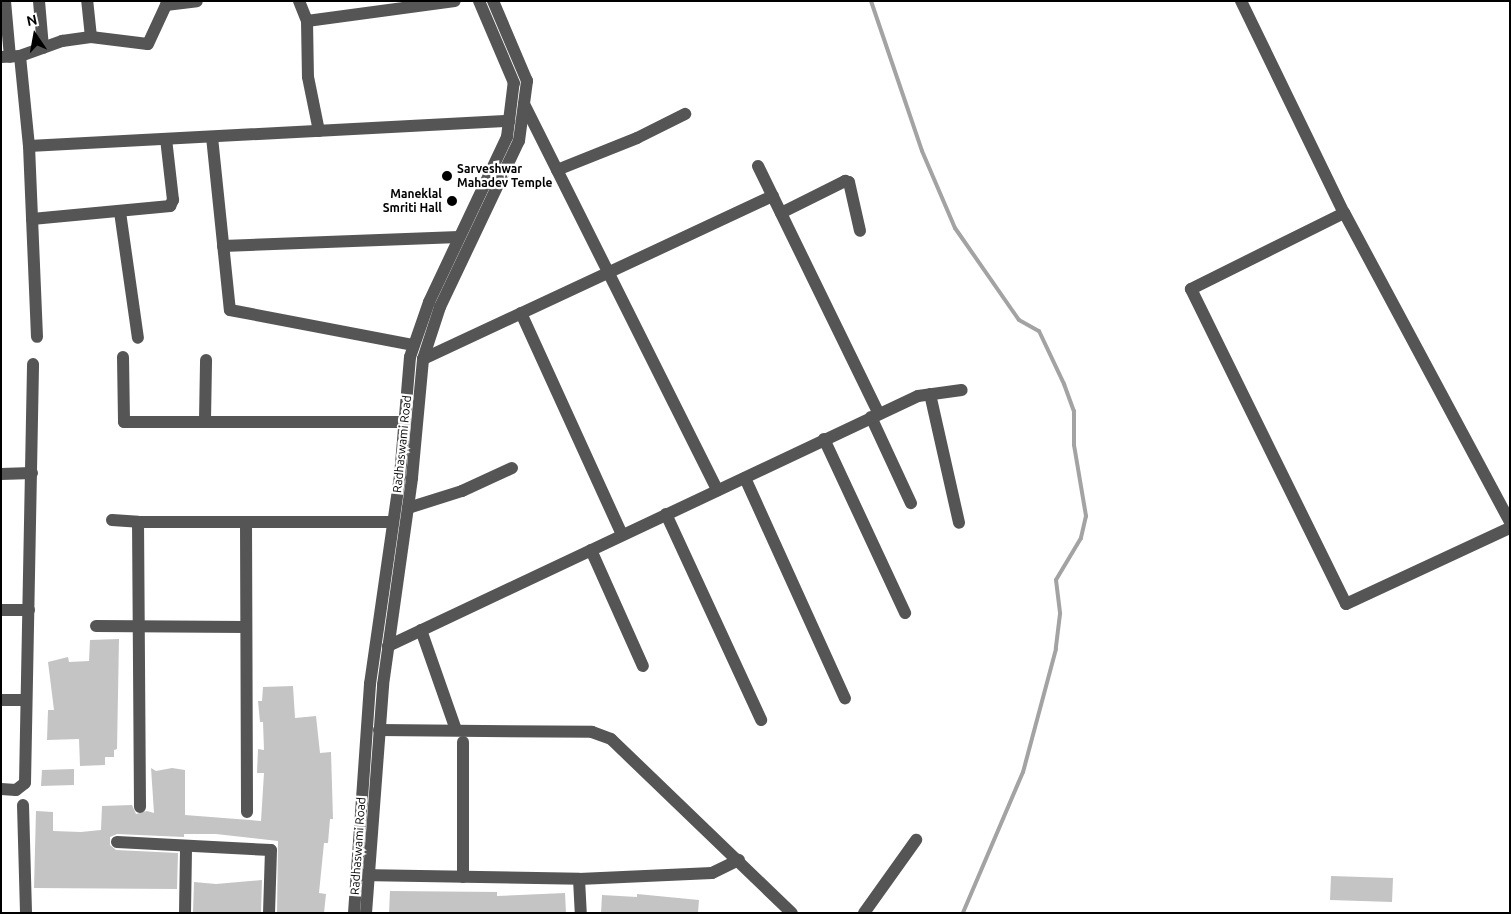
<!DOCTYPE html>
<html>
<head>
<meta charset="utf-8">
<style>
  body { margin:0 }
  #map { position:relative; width:1511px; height:914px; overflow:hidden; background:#fff; font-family:Ubuntu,sans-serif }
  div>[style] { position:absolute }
  .stream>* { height:4px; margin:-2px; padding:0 2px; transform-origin:2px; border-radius:2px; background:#a3a3a3 }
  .building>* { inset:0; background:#c4c4c4 }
  .minor>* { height:12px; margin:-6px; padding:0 6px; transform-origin:6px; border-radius:6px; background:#555 }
  .dots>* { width:14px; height:14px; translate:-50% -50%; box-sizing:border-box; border:2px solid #fff; border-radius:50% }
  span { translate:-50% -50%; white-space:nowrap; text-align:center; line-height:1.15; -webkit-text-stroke:4.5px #fff; paint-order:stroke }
  .poi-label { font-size:12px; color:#000; font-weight:700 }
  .left { translate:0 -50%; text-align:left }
  .right { translate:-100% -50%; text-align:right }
  .street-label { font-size:12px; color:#000 }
  .frame { position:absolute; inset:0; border:2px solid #000; pointer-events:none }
  .north { position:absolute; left:10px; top:10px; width:50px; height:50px; -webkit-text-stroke:4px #fff; paint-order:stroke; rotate:348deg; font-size:14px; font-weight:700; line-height:20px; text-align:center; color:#000 }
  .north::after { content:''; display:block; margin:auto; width:18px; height:22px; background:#000; clip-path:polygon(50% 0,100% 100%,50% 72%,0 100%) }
</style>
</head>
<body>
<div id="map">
  <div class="stream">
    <i style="left:871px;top:1px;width:158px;rotate:71.2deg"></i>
    <i style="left:922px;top:151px;width:84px;rotate:66.8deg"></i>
    <i style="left:955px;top:228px;width:112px;rotate:55.2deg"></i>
    <i style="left:1019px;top:320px;width:23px;rotate:29deg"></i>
    <i style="left:1039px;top:331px;width:59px;rotate:64.7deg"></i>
    <i style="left:1064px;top:384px;width:29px;rotate:70deg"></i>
    <i style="left:1074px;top:411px;width:34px;rotate:90deg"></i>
    <i style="left:1074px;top:445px;width:72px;rotate:80.4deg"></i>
    <i style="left:1086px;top:516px;width:23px;rotate:103deg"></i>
    <i style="left:1081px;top:538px;width:49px;rotate:120.8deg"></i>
    <i style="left:1056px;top:580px;width:34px;rotate:83deg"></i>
    <i style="left:1060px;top:614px;width:35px;rotate:97deg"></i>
    <i style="left:1056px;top:649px;width:127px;rotate:105deg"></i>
    <i style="left:1023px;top:772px;width:153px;rotate:113.1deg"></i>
  </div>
  <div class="building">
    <i style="clip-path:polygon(119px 639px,117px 749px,114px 750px,114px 757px,105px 757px,105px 765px,80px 766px,79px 739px,47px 740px,48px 710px,54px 710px,48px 662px,68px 657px,69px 662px,89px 661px,90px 640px)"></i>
    <i style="clip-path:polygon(293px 686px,295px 718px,316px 716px,320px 753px,331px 752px,333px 819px,330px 819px,328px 843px,324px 843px,319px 893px,326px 894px,324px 913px,277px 913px,278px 841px,216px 834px,184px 834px,184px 837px,117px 834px,110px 837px,110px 845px,116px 850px,178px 853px,177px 889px,34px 888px,36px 811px,53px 812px,53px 831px,81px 832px,101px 830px,102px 806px,132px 805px,136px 814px,147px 811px,154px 813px,151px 768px,156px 771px,172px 768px,185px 770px,185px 815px,261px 821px,264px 773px,257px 773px,258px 749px,264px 750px,263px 722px,260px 722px,258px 701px,262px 701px,263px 687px)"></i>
    <i style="clip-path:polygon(74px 769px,74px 785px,41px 786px,42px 770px)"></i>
    <i style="clip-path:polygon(1331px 876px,1393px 878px,1392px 902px,1330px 900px)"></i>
    <i style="clip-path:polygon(262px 880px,261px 913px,193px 913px,194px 882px,216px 884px)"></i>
    <i style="clip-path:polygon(390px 891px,497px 892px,497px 896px,565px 893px,566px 913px,389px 913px)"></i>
    <i style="clip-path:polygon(637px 894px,699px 900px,698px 913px,601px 913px,602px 895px,637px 897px)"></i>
  </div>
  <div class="minor">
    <i style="left:5px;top:1px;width:56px;rotate:84.9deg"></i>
    <i style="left:39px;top:1px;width:47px;rotate:85.1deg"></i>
    <i style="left:299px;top:1px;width:22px;rotate:68deg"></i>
    <i style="left:307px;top:21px;width:56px;rotate:89deg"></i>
    <i style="left:308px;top:77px;width:55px;rotate:78.5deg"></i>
    <i style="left:1241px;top:1px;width:236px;rotate:64.1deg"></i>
    <i style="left:307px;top:21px;width:149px;rotate:-7.7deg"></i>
    <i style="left:91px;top:37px;width:57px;rotate:7deg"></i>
    <i style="left:148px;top:44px;width:43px;rotate:-65.2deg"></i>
    <i style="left:166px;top:5px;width:31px;rotate:-7deg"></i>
    <i style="left:20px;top:56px;width:45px;rotate:-19.7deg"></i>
    <i style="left:62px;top:41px;width:29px;rotate:-8deg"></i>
    <i style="left:91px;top:37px;width:36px;rotate:-96deg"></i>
    <i style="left:1px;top:57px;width:19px;rotate:-3deg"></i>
    <i style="left:20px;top:56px;width:90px;rotate:84.3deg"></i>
    <i style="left:29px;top:146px;width:481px;rotate:-3deg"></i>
    <i style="left:524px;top:104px;width:432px;rotate:63.4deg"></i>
    <i style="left:212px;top:137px;width:174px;rotate:84.1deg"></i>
    <i style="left:230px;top:310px;width:187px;rotate:10.8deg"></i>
    <i style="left:29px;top:146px;width:191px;rotate:87.6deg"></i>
    <i style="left:758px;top:166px;width:276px;rotate:64deg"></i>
    <i style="left:557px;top:170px;width:86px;rotate:-21.8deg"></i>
    <i style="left:637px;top:138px;width:54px;rotate:-26.6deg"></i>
    <i style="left:120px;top:212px;width:127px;rotate:81.9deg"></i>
    <i style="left:781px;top:213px;width:72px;rotate:-26.6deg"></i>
    <i style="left:845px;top:181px;width:4px;rotate:14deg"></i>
    <i style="left:849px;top:182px;width:50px;rotate:77.3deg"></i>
    <i style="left:32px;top:219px;width:139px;rotate:-5.4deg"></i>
    <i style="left:170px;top:206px;width:7px;rotate:-63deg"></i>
    <i style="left:173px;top:200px;width:61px;rotate:-96.5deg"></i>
    <i style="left:223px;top:246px;width:236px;rotate:-2.2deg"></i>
    <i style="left:521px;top:313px;width:244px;rotate:65.5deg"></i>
    <i style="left:123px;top:357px;width:65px;rotate:89.1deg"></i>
    <i style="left:124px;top:422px;width:280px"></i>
    <i style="left:423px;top:359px;width:386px;rotate:-25deg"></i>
    <i style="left:930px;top:394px;width:132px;rotate:77.3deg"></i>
    <i style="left:871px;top:417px;width:95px;rotate:65.1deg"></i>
    <i style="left:205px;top:420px;width:60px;rotate:-89deg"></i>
    <i style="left:824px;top:439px;width:192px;rotate:65deg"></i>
    <i style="left:1px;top:474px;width:31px;rotate:-2deg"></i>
    <i style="left:745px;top:478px;width:242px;rotate:65.6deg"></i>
    <i style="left:408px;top:508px;width:57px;rotate:-17.5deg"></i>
    <i style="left:462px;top:491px;width:55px;rotate:-24.7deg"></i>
    <i style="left:666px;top:514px;width:227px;rotate:65.2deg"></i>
    <i style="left:112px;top:520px;width:26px;rotate:4deg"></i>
    <i style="left:246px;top:522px;width:290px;rotate:89.8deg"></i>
    <i style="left:1510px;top:522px;width:351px;rotate:-118.2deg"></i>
    <i style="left:1344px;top:213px;width:171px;rotate:153.6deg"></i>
    <i style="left:1191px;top:289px;width:351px;rotate:63.8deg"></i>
    <i style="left:1346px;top:604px;width:181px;rotate:-24.9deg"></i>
    <i style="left:591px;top:550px;width:127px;rotate:65.9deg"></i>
    <i style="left:1px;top:610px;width:28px"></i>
    <i style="left:96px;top:626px;width:150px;rotate:0.4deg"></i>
    <i style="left:421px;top:630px;width:106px;rotate:70.7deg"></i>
    <i style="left:388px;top:646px;width:586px;rotate:-25.25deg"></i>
    <i style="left:918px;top:396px;width:44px;rotate:-7.8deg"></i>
    <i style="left:1px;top:700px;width:25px"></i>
    <i style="left:379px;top:730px;width:213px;rotate:0.5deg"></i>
    <i style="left:592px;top:732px;width:20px;rotate:20deg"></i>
    <i style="left:611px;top:739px;width:251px;rotate:43.9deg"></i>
    <i style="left:463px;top:742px;width:135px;rotate:90deg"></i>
    <i style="left:1px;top:789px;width:15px;rotate:4deg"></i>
    <i style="left:16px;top:790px;width:11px;rotate:-38deg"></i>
    <i style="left:25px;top:783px;width:419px;rotate:-88.9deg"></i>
    <i style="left:23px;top:805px;width:108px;rotate:88.4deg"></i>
    <i style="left:140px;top:807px;width:285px;rotate:-90.4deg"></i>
    <i style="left:138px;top:522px;width:255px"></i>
    <i style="left:117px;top:842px;width:154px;rotate:3deg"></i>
    <i style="left:271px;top:850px;width:63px;rotate:91.8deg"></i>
    <i style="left:360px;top:875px;width:219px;rotate:1deg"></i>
    <i style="left:579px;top:879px;width:34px;rotate:87deg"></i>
    <i style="left:579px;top:879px;width:133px;rotate:-2.6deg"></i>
    <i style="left:712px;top:873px;width:30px;rotate:-26deg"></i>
    <i style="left:185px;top:913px;width:66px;rotate:-89.1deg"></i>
    <i style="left:354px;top:913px;width:230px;rotate:-86deg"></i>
    <i style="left:370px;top:684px;width:210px;rotate:-81.8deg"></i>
    <i style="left:400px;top:476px;width:119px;rotate:-85.2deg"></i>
    <i style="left:410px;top:357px;width:58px;rotate:-70.9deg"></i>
    <i style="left:429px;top:302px;width:183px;rotate:-64.7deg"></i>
    <i style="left:507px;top:137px;width:16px;rotate:-83deg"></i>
    <i style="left:509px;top:121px;width:38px;rotate:-83deg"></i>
    <i style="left:514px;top:83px;width:89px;rotate:-113.1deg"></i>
    <i style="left:366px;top:913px;width:229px;rotate:-85.7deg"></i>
    <i style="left:383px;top:685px;width:209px;rotate:-82deg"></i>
    <i style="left:412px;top:478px;width:120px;rotate:-84.7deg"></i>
    <i style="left:423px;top:359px;width:55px;rotate:-71.9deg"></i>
    <i style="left:440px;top:307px;width:184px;rotate:-64.6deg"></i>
    <i style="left:519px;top:141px;width:61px;rotate:-82.4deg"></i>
    <i style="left:527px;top:81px;width:87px;rotate:-113deg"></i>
    <i style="left:864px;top:913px;width:90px;rotate:-54.5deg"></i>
  </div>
  <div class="dots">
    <i style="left:447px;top:176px;background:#000"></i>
    <i style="left:452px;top:201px;background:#000"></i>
  </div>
  <div class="poi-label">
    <span class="left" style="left:457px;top:176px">Sarveshwar<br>Mahadev Temple</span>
    <span class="right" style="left:442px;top:201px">Maneklal<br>Smriti Hall</span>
  </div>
  <div class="street-label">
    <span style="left:402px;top:444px;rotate:-84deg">Radhaswami Road</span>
    <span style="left:358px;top:846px;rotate:-86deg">Radhaswami Road</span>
  </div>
  <div class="frame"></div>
  <div class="north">N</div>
</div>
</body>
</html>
